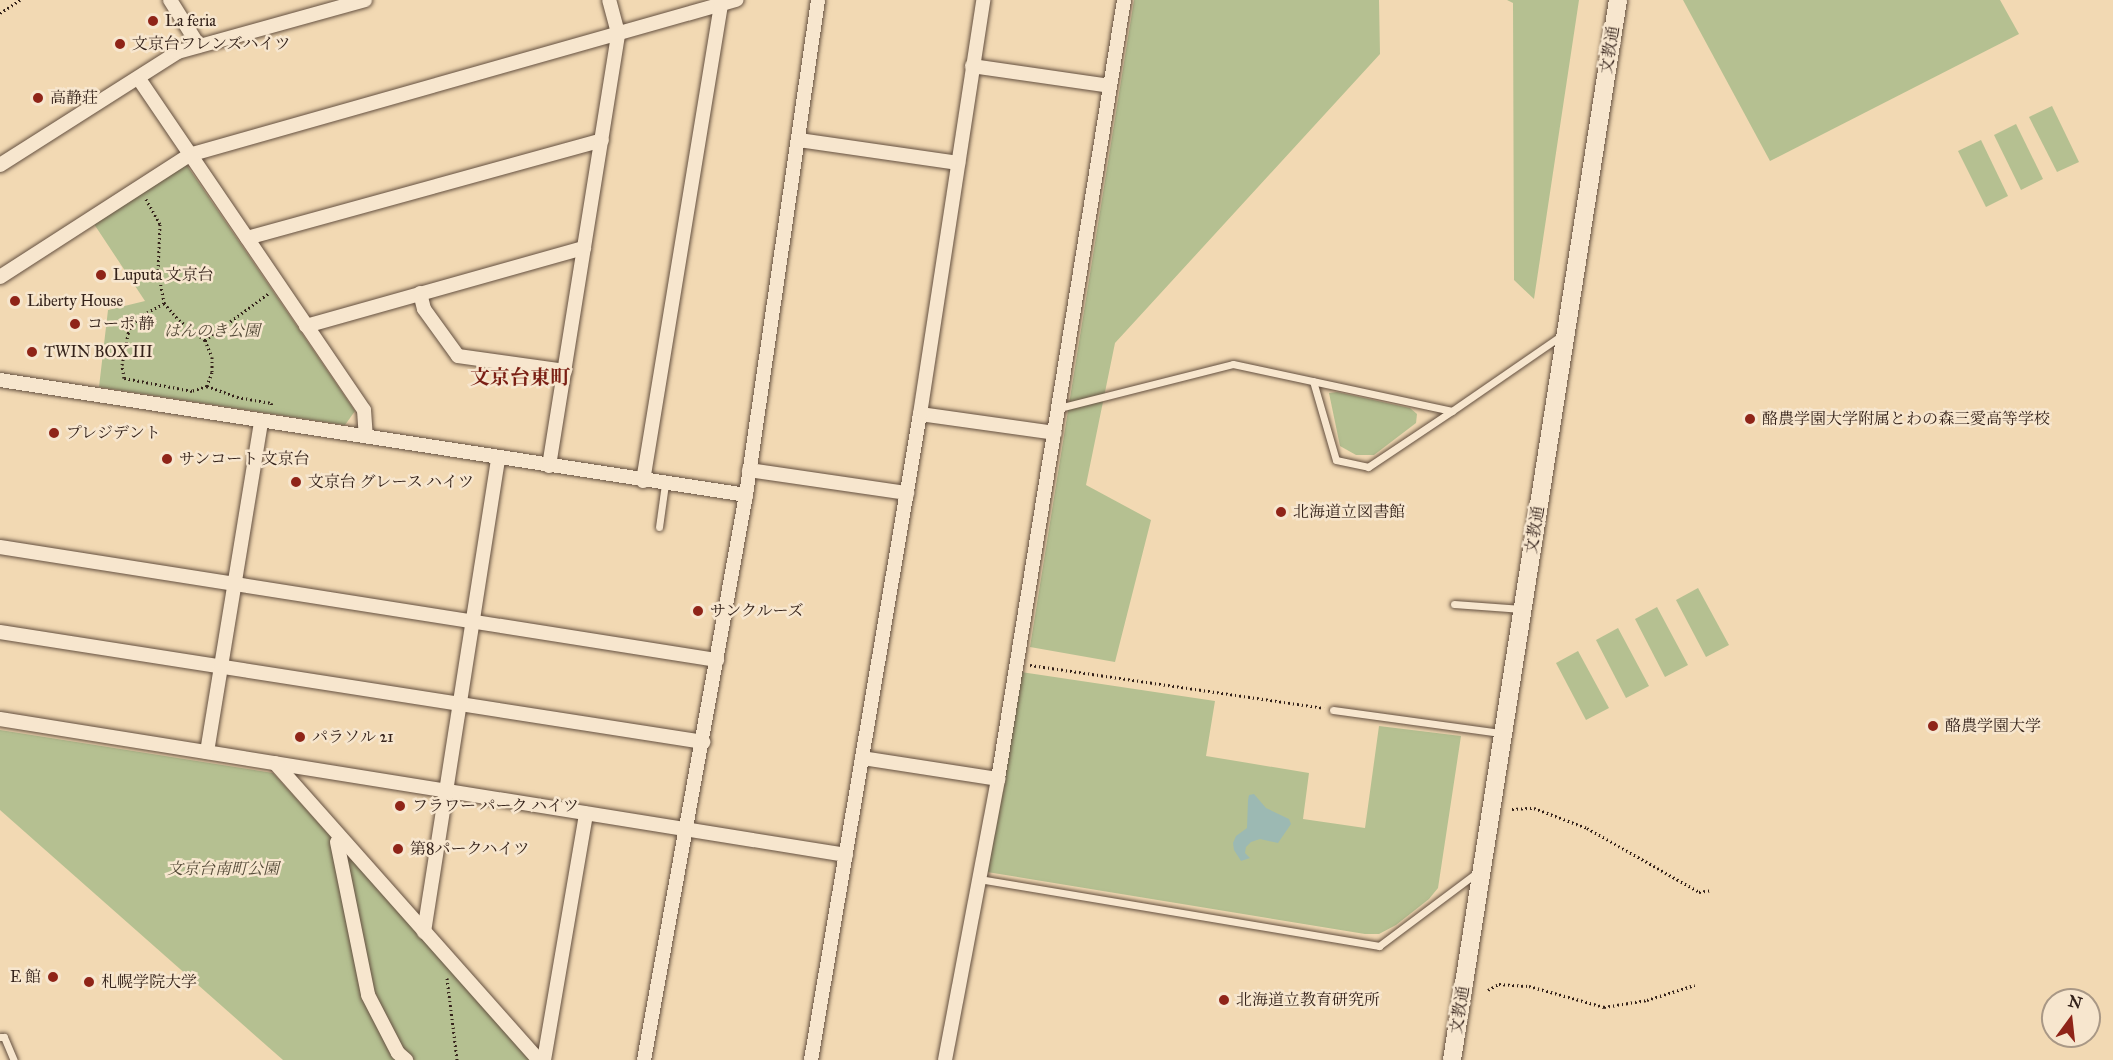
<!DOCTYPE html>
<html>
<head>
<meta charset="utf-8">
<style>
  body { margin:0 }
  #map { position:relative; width:2113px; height:1060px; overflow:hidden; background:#f2d9b3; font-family:"IM FELL Great Primer","Noto Serif JP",serif }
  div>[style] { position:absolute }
  .green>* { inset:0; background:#b5c091 }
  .water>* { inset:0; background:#9cb9b3 }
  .path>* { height:3px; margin-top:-1.5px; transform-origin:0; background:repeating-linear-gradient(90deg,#34221a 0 1.5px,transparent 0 4.5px) }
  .roads { filter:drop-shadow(0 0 2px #645040) drop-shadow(0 0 2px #645040) }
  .lane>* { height:7px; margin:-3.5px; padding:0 3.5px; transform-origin:3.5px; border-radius:3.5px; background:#f7e6ce }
  .street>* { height:14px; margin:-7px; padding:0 7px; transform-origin:7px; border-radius:7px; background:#f7e6ce }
  .secondary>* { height:18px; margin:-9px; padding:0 9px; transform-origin:9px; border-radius:9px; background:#f7e6ce }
  .dots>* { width:16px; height:16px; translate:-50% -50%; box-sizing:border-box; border:3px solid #f7e6ce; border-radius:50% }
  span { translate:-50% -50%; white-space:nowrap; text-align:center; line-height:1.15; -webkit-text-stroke:5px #f7e6ce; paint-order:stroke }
  .poi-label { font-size:16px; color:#34221a }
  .left { translate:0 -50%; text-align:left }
  .right { translate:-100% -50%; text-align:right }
  .street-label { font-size:16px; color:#34221a }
  .park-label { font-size:16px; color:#544a38; font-style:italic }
  .quarter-label { font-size:20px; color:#7a1f14; font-weight:700 }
  .north { position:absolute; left:2041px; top:988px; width:60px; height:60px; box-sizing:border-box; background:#f7e6ce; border:2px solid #a99886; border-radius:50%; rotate:15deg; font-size:16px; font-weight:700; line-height:24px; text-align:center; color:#34221a }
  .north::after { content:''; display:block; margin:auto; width:21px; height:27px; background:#8f2418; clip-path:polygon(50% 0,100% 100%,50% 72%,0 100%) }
</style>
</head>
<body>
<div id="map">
  <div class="green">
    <i style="clip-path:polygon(1134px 0,1379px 0,1380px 54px,1115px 343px,1086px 485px,1151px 520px,1115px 662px,1030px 647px)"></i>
    <i style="clip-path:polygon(1507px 0,1579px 0,1534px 299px,1514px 280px,1513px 3px)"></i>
    <i style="clip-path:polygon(1683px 0,2000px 0,2019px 34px,1770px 161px)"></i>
    <i style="clip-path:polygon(2052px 106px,2079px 162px,2057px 172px,2029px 117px)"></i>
    <i style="clip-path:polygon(2016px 124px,2043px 179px,2021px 190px,1994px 135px)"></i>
    <i style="clip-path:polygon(1981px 140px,2008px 196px,1986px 207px,1958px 151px)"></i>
    <i style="clip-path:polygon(186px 164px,355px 411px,345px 425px,99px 387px,108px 310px,145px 301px,94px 224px)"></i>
    <i style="clip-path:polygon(1337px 392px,1410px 408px,1417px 414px,1416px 423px,1374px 455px,1356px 455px,1340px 446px,1329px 393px)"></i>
    <i style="clip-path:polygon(1698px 588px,1729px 645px,1706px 657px,1676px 600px)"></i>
    <i style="clip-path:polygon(1657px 607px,1688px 665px,1665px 677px,1635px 619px)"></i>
    <i style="clip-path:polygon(1618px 628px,1649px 686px,1626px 698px,1596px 640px)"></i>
    <i style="clip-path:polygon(1578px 651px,1609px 708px,1586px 720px,1556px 663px)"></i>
    <i style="clip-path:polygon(1021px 672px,1215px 701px,1206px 756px,1309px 773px,1303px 819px,1365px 828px,1379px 726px,1461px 736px,1438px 888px,1429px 899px,1396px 925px,1379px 934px,1365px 934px,987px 872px)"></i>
    <i style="clip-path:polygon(0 730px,273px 773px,534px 1060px,283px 1060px,0 810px)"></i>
  </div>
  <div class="water">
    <i style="clip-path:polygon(1254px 794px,1266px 808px,1289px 819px,1291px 824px,1278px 843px,1260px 839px,1251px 842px,1246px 847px,1245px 853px,1250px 858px,1241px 861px,1234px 850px,1233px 843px,1236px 836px,1247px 828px,1248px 800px,1249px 795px)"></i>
  </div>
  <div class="path">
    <i style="left:0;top:13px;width:24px;rotate:-33deg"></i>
    <i style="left:146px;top:199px;width:29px;rotate:61deg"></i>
    <i style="left:160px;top:224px;width:47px;rotate:92.4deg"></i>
    <i style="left:158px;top:271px;width:33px;rotate:79deg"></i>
    <i style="left:164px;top:303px;width:23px;rotate:49deg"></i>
    <i style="left:179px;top:320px;width:33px;rotate:38deg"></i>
    <i style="left:205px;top:340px;width:18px;rotate:68deg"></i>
    <i style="left:212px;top:357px;width:15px;rotate:90deg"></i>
    <i style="left:212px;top:372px;width:15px;rotate:110deg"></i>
    <i style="left:207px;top:386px;width:16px;rotate:162deg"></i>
    <i style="left:192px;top:391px;width:69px;rotate:-169.2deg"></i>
    <i style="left:124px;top:378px;width:13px;rotate:-99deg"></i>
    <i style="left:122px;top:365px;width:33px;rotate:-79deg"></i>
    <i style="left:128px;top:333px;width:19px;rotate:-55deg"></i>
    <i style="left:139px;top:317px;width:29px;rotate:-29deg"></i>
    <i style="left:205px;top:340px;width:79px;rotate:-36.3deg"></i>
    <i style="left:207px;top:386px;width:32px;rotate:20deg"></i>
    <i style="left:237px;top:397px;width:35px;rotate:10deg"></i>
    <i style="left:271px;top:403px;width:3px;rotate:72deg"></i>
    <i style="left:1030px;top:665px;width:297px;rotate:8.3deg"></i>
    <i style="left:1512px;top:809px;width:22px;rotate:-3deg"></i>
    <i style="left:1534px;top:808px;width:57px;rotate:20.7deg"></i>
    <i style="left:1587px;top:828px;width:129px;rotate:29.7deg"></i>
    <i style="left:1699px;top:892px;width:12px;rotate:-9deg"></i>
    <i style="left:447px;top:978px;width:83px;rotate:83deg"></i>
    <i style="left:1488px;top:990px;width:13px;rotate:-29deg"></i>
    <i style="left:1499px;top:984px;width:30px;rotate:4deg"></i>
    <i style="left:1529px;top:986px;width:78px;rotate:15.6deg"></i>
    <i style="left:1604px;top:1007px;width:44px;rotate:-9.2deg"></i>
    <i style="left:1647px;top:1000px;width:50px;rotate:-17.4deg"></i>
  </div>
  <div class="roads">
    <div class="lane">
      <i style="left:1313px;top:381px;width:82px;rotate:73.8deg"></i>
      <i style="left:1336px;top:460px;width:33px;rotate:12deg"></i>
      <i style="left:1368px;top:467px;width:101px;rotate:-33.7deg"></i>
      <i style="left:1059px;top:408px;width:179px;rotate:-14.2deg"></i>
      <i style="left:1233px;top:364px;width:224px;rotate:12.1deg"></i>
      <i style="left:1452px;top:411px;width:134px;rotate:-34.6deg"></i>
      <i style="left:659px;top:527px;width:43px;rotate:-82.1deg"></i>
      <i style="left:1454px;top:604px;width:68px;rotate:4.2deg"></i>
      <i style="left:1333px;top:710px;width:171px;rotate:7.8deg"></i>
      <i style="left:979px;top:879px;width:406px;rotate:9.5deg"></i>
      <i style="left:1379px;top:946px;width:125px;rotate:-36.9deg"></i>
      <i style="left:0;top:1037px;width:4px"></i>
      <i style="left:4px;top:1037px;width:25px;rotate:67deg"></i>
    </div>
    <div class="street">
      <i style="left:170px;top:0;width:54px;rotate:57.8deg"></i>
      <i style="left:972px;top:66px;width:139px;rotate:8.2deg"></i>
      <i style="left:139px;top:79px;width:400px;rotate:55.8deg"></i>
      <i style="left:364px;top:410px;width:26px;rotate:86deg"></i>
      <i style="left:799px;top:140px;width:161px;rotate:8.2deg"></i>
      <i style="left:0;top:165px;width:211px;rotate:-32.4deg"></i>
      <i style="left:178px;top:52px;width:194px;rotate:-15.5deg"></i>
      <i style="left:247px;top:238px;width:368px;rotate:-15.4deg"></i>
      <i style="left:0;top:277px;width:225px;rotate:-32.8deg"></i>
      <i style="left:189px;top:155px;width:569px;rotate:-15.82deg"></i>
      <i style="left:420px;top:293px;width:16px;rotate:76deg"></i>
      <i style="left:424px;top:309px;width:58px;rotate:54.1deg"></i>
      <i style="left:458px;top:356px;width:108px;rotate:8deg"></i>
      <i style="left:306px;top:326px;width:289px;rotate:-15.7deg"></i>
      <i style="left:0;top:380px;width:755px;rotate:8.76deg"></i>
      <i style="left:920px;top:414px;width:136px;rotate:8deg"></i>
      <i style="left:549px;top:466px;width:438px;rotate:-80.9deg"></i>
      <i style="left:618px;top:33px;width:34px;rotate:-105deg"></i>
      <i style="left:749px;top:470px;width:160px;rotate:8.3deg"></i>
      <i style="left:643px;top:481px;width:483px;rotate:-80.7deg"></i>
      <i style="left:0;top:547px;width:726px;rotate:8.96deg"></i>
      <i style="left:0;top:632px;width:712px;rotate:8.89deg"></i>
      <i style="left:0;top:719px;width:857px;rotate:9.13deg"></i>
      <i style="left:207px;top:752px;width:335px;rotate:-80.7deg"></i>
      <i style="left:862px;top:758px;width:138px;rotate:8.8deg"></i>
      <i style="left:275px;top:763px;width:397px;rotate:48.4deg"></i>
      <i style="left:337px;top:842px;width:156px;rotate:78.5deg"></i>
      <i style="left:368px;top:995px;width:65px;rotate:62.7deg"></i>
      <i style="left:398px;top:1053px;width:11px;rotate:41deg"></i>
      <i style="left:424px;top:932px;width:480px;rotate:-81.1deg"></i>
      <i style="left:544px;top:1060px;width:250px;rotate:-80.3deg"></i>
      <i style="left:644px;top:1060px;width:574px;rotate:-79.77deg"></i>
      <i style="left:746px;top:495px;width:500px;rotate:-81.72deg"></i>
      <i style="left:811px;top:1060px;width:655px;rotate:-80.42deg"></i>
      <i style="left:920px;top:414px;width:419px;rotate:-81.3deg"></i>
      <i style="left:945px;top:1060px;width:286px;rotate:-79.3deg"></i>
      <i style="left:998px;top:779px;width:789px;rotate:-80.81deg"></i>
    </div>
    <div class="secondary">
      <i style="left:1452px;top:1060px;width:1073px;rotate:-81.1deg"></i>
    </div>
  </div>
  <div class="dots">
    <i style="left:153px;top:21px;background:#8f2418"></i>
    <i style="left:120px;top:44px;background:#8f2418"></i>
    <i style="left:38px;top:98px;background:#8f2418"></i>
    <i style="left:101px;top:275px;background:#8f2418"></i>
    <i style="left:15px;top:301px;background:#8f2418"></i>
    <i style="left:75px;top:324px;background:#8f2418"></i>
    <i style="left:32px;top:352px;background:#8f2418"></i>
    <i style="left:1750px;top:419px;background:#8f2418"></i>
    <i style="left:54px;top:433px;background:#8f2418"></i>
    <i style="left:167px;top:459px;background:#8f2418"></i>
    <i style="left:296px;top:482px;background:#8f2418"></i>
    <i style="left:1281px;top:512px;background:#8f2418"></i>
    <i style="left:698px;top:611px;background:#8f2418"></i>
    <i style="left:1933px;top:726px;background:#8f2418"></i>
    <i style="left:300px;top:737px;background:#8f2418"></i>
    <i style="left:400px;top:806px;background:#8f2418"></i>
    <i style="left:398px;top:849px;background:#8f2418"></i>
    <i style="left:53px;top:977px;background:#8f2418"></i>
    <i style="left:89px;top:982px;background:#8f2418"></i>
    <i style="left:1224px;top:1000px;background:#8f2418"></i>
  </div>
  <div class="poi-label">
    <span class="left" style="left:165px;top:21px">La feria</span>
    <span class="left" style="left:132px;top:44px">文京台フレンズハイツ</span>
    <span class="left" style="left:50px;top:98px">高静荘</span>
    <span class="left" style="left:113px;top:275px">Luputa 文京台</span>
    <span class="left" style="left:27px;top:301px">Liberty House</span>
    <span class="left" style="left:87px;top:324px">コーポ 静</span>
    <span class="left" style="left:44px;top:352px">TWIN BOX III</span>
    <span class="left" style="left:1762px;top:419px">酪農学園大学附属とわの森三愛高等学校</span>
    <span class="left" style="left:66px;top:433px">プレジデント</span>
    <span class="left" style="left:179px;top:459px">サンコート 文京台</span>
    <span class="left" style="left:308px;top:482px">文京台 グレース ハイツ</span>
    <span class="left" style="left:1293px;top:512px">北海道立図書館</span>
    <span class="left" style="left:710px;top:611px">サンクルーズ</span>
    <span class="left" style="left:1945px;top:726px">酪農学園大学</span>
    <span class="left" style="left:312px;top:737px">パラソル 21</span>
    <span class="left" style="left:412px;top:806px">フラワー パーク ハイツ</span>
    <span class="left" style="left:410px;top:849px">第8パークハイツ</span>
    <span class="right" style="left:41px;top:977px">E 館</span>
    <span class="left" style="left:101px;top:982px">札幌学院大学</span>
    <span class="left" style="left:1236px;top:1000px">北海道立教育研究所</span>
  </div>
  <div class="street-label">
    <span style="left:1610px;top:50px;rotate:-81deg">文教通</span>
    <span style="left:1535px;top:530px;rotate:-81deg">文教通</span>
    <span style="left:1460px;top:1010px;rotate:-81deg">文教通</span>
  </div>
  <div class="park-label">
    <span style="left:212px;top:331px">はんのき公園</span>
    <span style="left:223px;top:869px">文京台南町公園</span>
  </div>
  <div class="quarter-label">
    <span style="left:520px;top:377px">文京台東町</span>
  </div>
  <div class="north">N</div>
</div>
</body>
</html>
